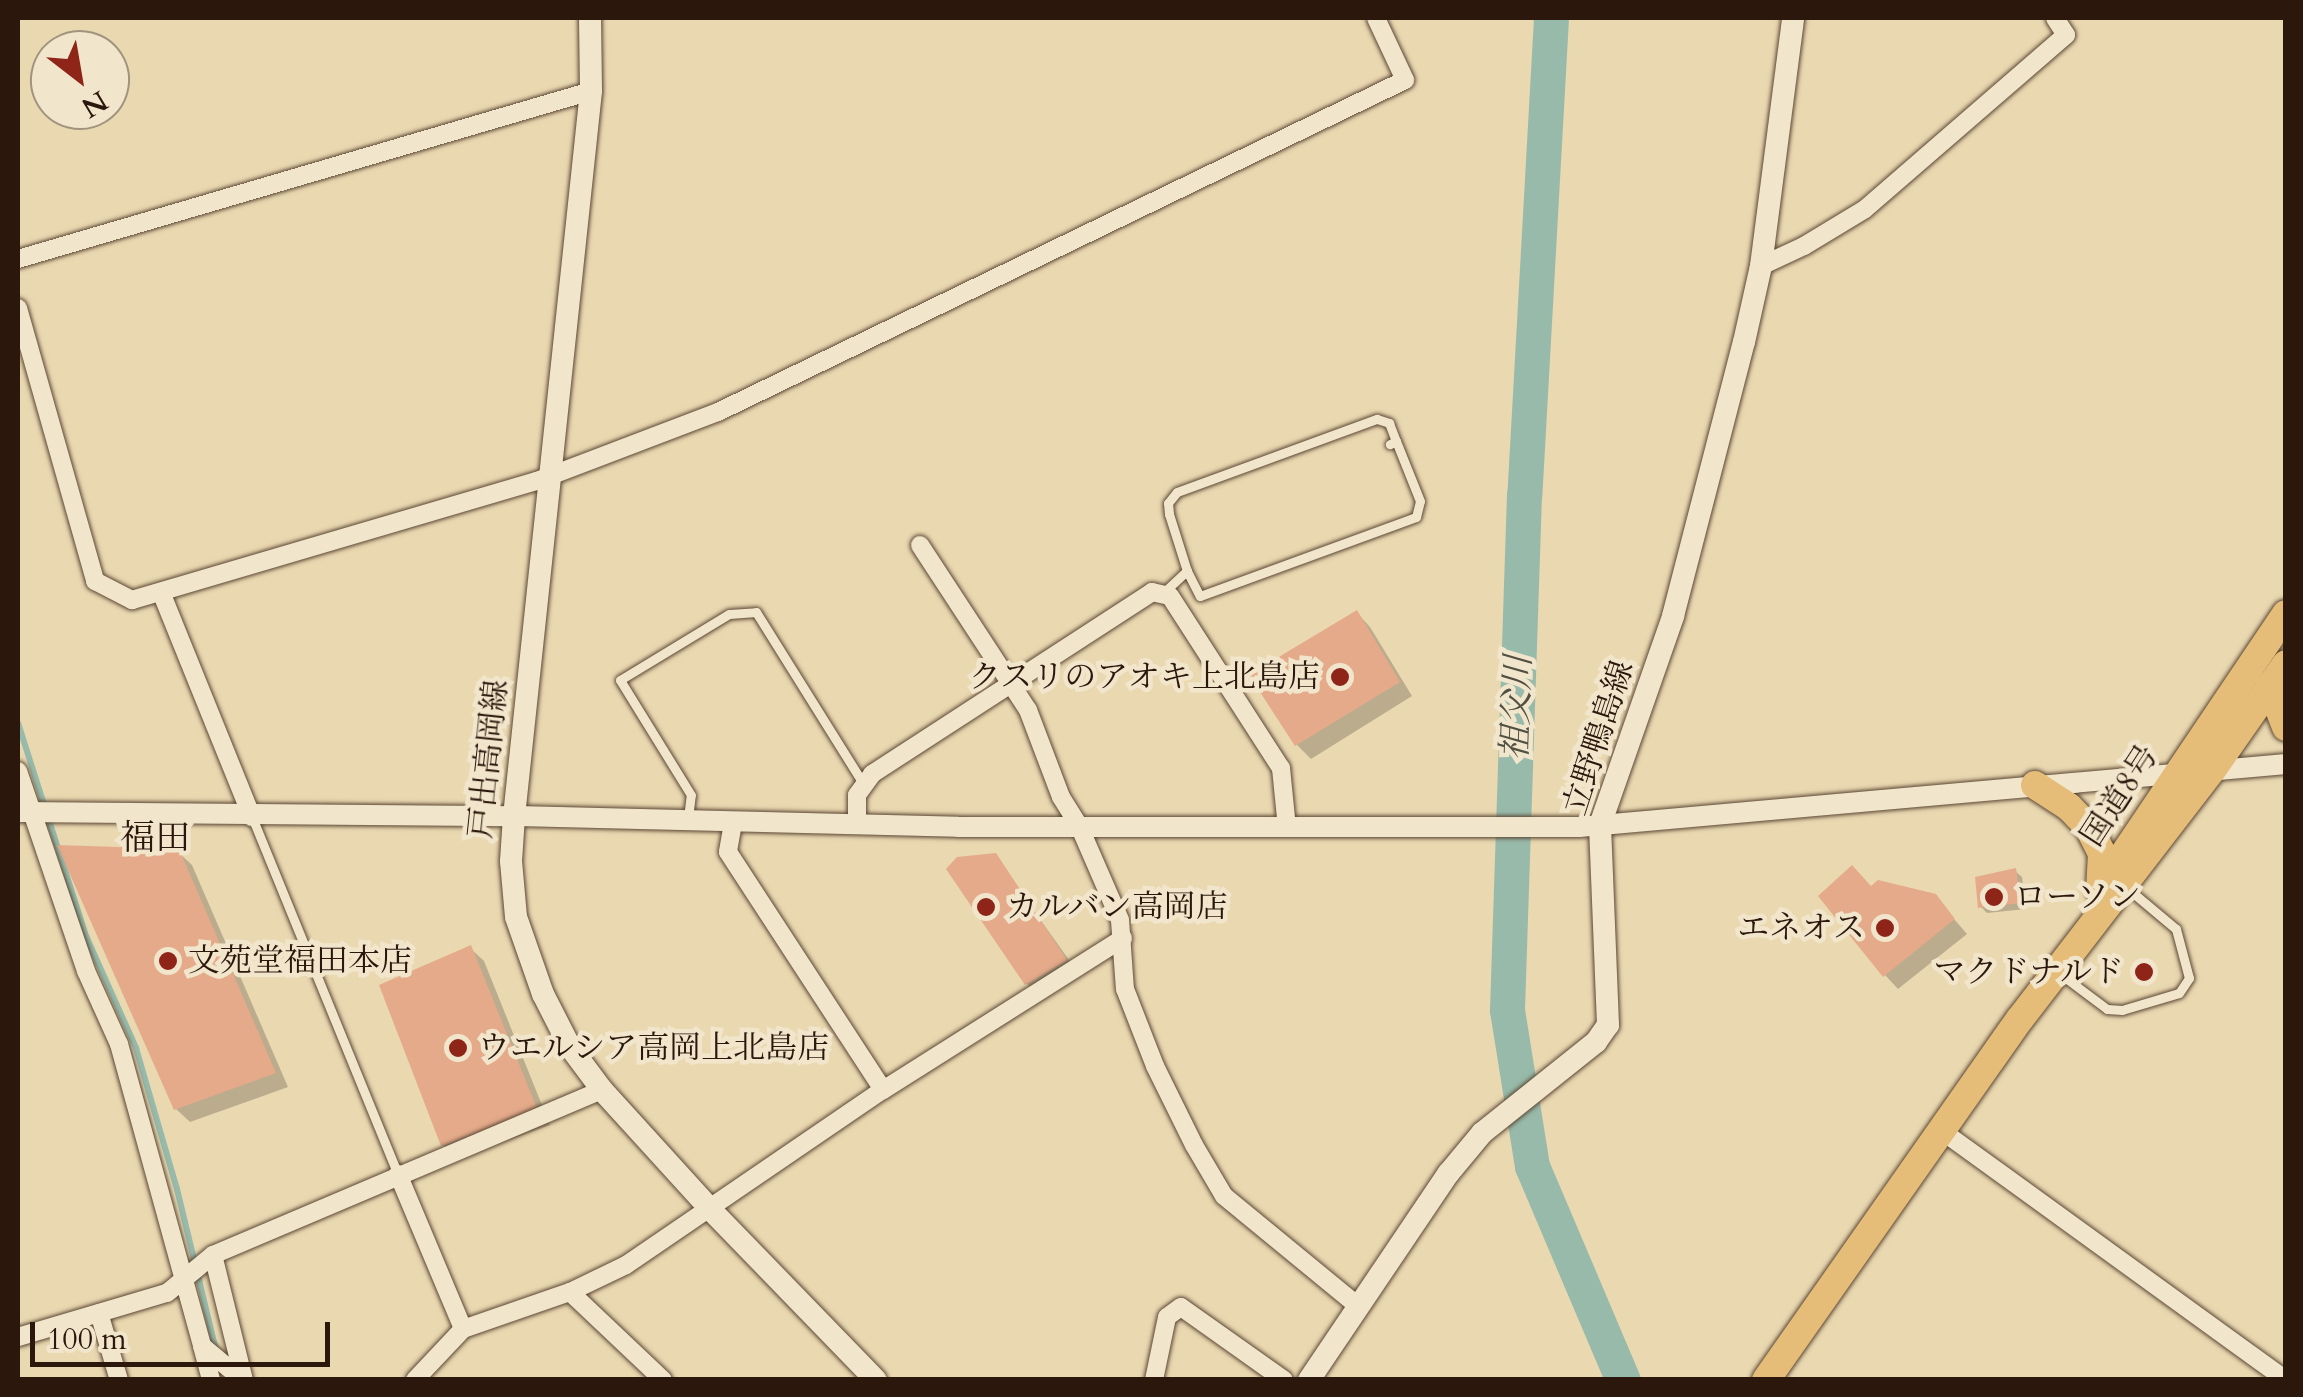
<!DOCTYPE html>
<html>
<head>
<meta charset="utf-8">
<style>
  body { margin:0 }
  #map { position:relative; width:2303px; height:1397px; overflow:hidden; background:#ead8b1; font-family:Cardo,"Noto Serif JP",serif }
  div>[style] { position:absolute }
  .shadow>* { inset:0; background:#0003 }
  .stream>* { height:6px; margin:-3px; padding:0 3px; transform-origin:3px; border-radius:3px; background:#98baaa }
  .river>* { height:35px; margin:-17.5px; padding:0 17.5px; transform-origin:17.5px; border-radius:17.5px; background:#98baaa }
  .building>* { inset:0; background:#e4aa8a }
  .roads { filter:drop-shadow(0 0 2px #5b4734) drop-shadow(0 0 2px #5b4734) }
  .service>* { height:9px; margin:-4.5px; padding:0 4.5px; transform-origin:4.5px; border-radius:4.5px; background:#f1e6cc }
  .minor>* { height:18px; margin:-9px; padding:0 9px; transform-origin:9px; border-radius:9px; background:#f1e6cc }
  .tertiary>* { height:20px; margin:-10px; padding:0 10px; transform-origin:10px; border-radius:10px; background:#f1e6cc }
  .secondary>* { height:22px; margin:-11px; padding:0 11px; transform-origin:11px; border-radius:11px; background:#f1e6cc }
  .trunk>* { height:28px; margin:-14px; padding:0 14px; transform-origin:14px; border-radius:14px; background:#e5bc78 }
  .dots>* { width:28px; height:28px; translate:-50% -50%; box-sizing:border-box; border:5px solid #f1e6cc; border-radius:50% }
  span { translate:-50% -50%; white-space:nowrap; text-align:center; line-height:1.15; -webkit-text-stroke:9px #f1e6cc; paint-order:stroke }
  .poi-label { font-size:32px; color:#2b170b }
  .right { translate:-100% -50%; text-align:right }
  .left { translate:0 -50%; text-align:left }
  .street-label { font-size:32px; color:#2b170b }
  .water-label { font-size:35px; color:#515043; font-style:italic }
  .neighbourhood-label { font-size:35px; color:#2b170b }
  .frame { position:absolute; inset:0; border:20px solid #2b170b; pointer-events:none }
  .north { position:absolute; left:30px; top:30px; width:100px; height:100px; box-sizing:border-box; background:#f1e6cc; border:2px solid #a2937f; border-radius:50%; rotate:149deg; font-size:28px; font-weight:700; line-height:40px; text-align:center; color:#2b170b }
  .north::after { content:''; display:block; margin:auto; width:35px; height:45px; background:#8f2418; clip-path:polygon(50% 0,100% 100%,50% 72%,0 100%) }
  .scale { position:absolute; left:30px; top:1322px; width:300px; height:45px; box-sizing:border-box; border:5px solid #2b170b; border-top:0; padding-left:12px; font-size:30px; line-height:35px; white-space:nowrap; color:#2b170b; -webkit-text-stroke:8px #f1e6cc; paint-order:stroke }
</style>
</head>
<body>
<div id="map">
  <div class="shadow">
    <i style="clip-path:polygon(1357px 613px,1370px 627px,1412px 696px,1311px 759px,1297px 745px)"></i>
    <i style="clip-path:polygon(177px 851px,192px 865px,288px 1087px,190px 1122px,176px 1109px)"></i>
    <i style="clip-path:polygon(995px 856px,1079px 974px,1041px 997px,1027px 984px)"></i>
    <i style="clip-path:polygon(2015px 871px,2022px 877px,2026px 909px,1987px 913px,1981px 907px)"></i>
    <i style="clip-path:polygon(1872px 888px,1934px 896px,1967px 934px,1898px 989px,1885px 975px)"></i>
    <i style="clip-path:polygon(470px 948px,484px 961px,550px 1125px,457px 1159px,443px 1145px)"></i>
  </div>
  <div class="stream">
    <i style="left:18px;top:723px;width:224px;rotate:72.3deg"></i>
    <i style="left:86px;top:936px;width:123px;rotate:65.9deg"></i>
    <i style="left:136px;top:1048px;width:147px;rotate:73.8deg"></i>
    <i style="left:177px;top:1189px;width:166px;rotate:76.4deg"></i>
  </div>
  <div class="river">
    <i style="left:1551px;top:18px;width:477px;rotate:93.2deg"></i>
    <i style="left:1524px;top:494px;width:516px;rotate:91.89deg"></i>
    <i style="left:1507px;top:1010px;width:158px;rotate:80.9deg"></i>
    <i style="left:1532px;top:1166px;width:233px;rotate:67deg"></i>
  </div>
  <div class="building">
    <i style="clip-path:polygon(1357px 610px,1400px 682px,1295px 746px,1249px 675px)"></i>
    <i style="clip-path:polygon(57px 845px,179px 849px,276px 1073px,174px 1110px)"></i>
    <i style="clip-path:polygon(996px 853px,1067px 960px,1025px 985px,946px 869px,957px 857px)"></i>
    <i style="clip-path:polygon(1852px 865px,1871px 886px,1878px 880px,1936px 894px,1955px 919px,1883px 977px,1818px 896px)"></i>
    <i style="clip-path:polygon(2016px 868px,2021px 903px,1978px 908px,1975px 877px)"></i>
    <i style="clip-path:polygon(471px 945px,538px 1111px,441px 1146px,379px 985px)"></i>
  </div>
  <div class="roads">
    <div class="service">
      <i style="left:1187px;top:571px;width:60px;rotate:-107.5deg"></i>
      <i style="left:1169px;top:514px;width:11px;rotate:-95deg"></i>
      <i style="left:1168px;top:503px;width:14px;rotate:-51deg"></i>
      <i style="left:1177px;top:492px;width:213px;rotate:-20.1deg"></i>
      <i style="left:1377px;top:419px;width:13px;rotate:18deg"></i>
      <i style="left:1389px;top:423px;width:19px;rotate:69deg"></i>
      <i style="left:1163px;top:593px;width:33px;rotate:-43deg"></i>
      <i style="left:1187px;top:571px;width:28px;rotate:63deg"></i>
      <i style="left:1200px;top:596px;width:230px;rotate:-20.1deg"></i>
      <i style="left:1416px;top:517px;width:16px;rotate:-76deg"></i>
      <i style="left:1420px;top:501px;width:65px;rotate:-111.8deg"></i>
      <i style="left:1396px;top:441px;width:7px;rotate:153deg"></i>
      <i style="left:252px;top:817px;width:386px;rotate:67.8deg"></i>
      <i style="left:688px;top:818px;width:23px;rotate:-83deg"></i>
      <i style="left:691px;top:795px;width:135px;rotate:-121.7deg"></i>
      <i style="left:620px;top:680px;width:127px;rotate:-31.2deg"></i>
      <i style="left:729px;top:614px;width:27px;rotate:-4deg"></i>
      <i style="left:756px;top:612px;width:204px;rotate:58deg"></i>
      <i style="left:2059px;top:973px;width:60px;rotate:36.9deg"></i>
      <i style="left:2107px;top:1009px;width:15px;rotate:4deg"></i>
      <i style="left:2122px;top:1010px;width:59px;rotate:-16.6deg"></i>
      <i style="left:2179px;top:993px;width:18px;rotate:-56deg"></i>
      <i style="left:2189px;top:978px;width:51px;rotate:-104.9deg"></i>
      <i style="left:2176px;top:929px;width:65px;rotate:-140deg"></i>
    </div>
    <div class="minor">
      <i style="left:18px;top:259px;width:597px;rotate:-16.34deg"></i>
      <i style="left:1761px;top:266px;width:47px;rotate:-24.9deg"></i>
      <i style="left:1804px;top:246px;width:71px;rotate:-31.2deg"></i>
      <i style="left:1865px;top:209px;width:266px;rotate:-40.9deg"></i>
      <i style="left:2066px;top:35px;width:20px;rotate:-123deg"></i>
      <i style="left:18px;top:308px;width:284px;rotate:74.2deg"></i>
      <i style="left:95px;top:581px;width:42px;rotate:27.2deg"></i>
      <i style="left:132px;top:600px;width:422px;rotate:-16.4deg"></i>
      <i style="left:537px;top:481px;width:194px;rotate:-20.9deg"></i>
      <i style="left:718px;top:412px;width:763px;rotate:-25.79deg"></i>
      <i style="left:1405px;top:80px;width:68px;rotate:-115.1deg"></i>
      <i style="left:920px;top:545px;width:197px;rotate:56.8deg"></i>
      <i style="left:1028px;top:710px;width:93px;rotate:69.2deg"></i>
      <i style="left:1061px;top:797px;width:36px;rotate:58deg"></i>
      <i style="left:1080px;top:828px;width:100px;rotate:66.5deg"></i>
      <i style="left:1120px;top:920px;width:69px;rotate:85.9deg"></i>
      <i style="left:1125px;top:989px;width:83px;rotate:68.7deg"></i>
      <i style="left:1155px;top:1066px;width:88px;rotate:63.7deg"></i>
      <i style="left:1194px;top:1145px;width:59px;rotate:59.5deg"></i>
      <i style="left:1224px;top:1196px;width:175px;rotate:39.4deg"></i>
      <i style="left:161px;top:592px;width:243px;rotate:68deg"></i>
      <i style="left:18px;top:771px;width:211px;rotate:71.2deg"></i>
      <i style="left:86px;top:971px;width:80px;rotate:65.7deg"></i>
      <i style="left:119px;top:1044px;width:313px;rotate:74.6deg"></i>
      <i style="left:202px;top:1346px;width:53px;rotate:39.7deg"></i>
      <i style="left:733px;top:823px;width:29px;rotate:100deg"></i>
      <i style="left:728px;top:852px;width:284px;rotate:56.9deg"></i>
      <i style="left:857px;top:825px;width:30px;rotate:-90deg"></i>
      <i style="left:857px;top:795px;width:26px;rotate:-54deg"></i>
      <i style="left:872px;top:774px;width:334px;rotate:-33deg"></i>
      <i style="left:1152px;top:592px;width:18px;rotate:13deg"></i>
      <i style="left:1170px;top:596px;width:205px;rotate:57.2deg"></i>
      <i style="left:1281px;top:768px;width:60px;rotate:84.3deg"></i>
      <i style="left:1942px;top:1131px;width:423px;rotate:35.9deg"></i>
      <i style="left:398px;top:1174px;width:168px;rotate:67.2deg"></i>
      <i style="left:463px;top:1329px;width:70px;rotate:133.3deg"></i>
      <i style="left:213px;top:1255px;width:129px;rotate:76.1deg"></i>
      <i style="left:570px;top:1292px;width:128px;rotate:43.4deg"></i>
      <i style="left:99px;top:1313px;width:70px;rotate:73.4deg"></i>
      <i style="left:463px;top:1329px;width:113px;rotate:-19.1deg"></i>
      <i style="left:570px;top:1292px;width:62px;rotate:-25.7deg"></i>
      <i style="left:626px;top:1265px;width:311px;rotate:-34.3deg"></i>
      <i style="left:883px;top:1090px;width:284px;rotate:-32.3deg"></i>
      <i style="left:18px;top:1337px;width:155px;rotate:-16.5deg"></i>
      <i style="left:167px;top:1293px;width:60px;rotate:-39.6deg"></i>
      <i style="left:213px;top:1255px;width:423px;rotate:-23deg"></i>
      <i style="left:202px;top:1346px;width:35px;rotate:75deg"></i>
      <i style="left:1154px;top:1380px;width:64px;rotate:-78.3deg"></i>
      <i style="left:1167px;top:1317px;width:17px;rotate:-36deg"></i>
      <i style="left:1181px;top:1307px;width:126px;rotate:35.3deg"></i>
    </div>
    <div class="tertiary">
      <i style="left:18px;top:812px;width:496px;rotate:0.5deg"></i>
      <i style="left:514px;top:816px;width:444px;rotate:1.4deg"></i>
      <i style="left:958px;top:827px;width:621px"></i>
      <i style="left:1579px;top:827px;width:710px;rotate:-5.09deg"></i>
    </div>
    <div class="secondary">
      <i style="left:590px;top:18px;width:73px;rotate:89.2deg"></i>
      <i style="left:591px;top:91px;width:729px;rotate:96.06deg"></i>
      <i style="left:514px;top:816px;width:45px;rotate:93.8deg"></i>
      <i style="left:511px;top:861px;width:56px;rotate:84.9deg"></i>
      <i style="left:516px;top:917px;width:82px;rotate:70.7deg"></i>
      <i style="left:543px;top:994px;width:59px;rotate:63deg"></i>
      <i style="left:570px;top:1047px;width:54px;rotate:53.3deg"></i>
      <i style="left:602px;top:1090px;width:164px;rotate:47.7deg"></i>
      <i style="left:712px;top:1211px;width:235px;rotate:45.9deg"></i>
      <i style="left:1309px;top:1380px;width:249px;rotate:-56deg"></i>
      <i style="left:1448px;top:1174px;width:53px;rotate:-50.3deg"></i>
      <i style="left:1482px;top:1133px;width:146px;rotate:-38.6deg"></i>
      <i style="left:1596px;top:1042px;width:21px;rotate:-55deg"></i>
      <i style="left:1608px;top:1025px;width:200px;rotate:-92.3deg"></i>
      <i style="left:1600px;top:825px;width:221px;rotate:-70.7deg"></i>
      <i style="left:1673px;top:616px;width:283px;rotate:-75.5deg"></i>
      <i style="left:1744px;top:342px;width:78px;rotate:-77.4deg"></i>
      <i style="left:1761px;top:266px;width:250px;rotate:-82.6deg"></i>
    </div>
    <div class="trunk">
      <i style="left:2270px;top:686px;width:44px;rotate:68.7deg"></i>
      <i style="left:2035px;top:785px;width:40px;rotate:32.9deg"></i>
      <i style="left:2069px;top:807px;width:29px;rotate:46deg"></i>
      <i style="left:2089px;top:828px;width:28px;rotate:63deg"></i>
      <i style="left:2102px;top:853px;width:37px;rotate:93deg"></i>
      <i style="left:2105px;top:882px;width:323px;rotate:-56deg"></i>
      <i style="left:1766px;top:1380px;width:441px;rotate:-54.9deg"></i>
      <i style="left:2020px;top:1019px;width:314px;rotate:-52.4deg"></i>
      <i style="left:2212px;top:770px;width:129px;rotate:-55.1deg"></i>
    </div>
  </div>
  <div class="dots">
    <i style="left:1340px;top:677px;background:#8f2418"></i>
    <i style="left:1994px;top:897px;background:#8f2418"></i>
    <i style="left:986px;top:907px;background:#8f2418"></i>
    <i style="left:1885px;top:928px;background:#8f2418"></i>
    <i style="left:168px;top:961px;background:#8f2418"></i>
    <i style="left:2144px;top:972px;background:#8f2418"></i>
    <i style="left:458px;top:1048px;background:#8f2418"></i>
  </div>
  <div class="poi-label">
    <span class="right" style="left:1320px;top:677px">クスリのアオキ上北島店</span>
    <span class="left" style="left:2014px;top:897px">ローソン</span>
    <span class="left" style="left:1006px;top:907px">カルバン高岡店</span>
    <span class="right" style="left:1865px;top:928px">エネオス</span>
    <span class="left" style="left:188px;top:961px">文苑堂福田本店</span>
    <span class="right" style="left:2124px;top:972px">マクドナルド</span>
    <span class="left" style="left:478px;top:1048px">ウエルシア高岡上北島店</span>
  </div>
  <div class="street-label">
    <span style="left:1599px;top:738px;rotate:-72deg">立野鴨島線</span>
    <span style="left:489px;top:759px;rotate:-84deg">戸出高岡線</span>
    <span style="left:2120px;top:796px;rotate:-57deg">国道8号</span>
  </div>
  <div class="water-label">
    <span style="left:1517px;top:708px;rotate:-88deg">祖父川</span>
  </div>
  <div class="neighbourhood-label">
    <span style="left:155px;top:838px">福田</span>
  </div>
  <div class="frame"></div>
  <div class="north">N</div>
  <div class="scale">100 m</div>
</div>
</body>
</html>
